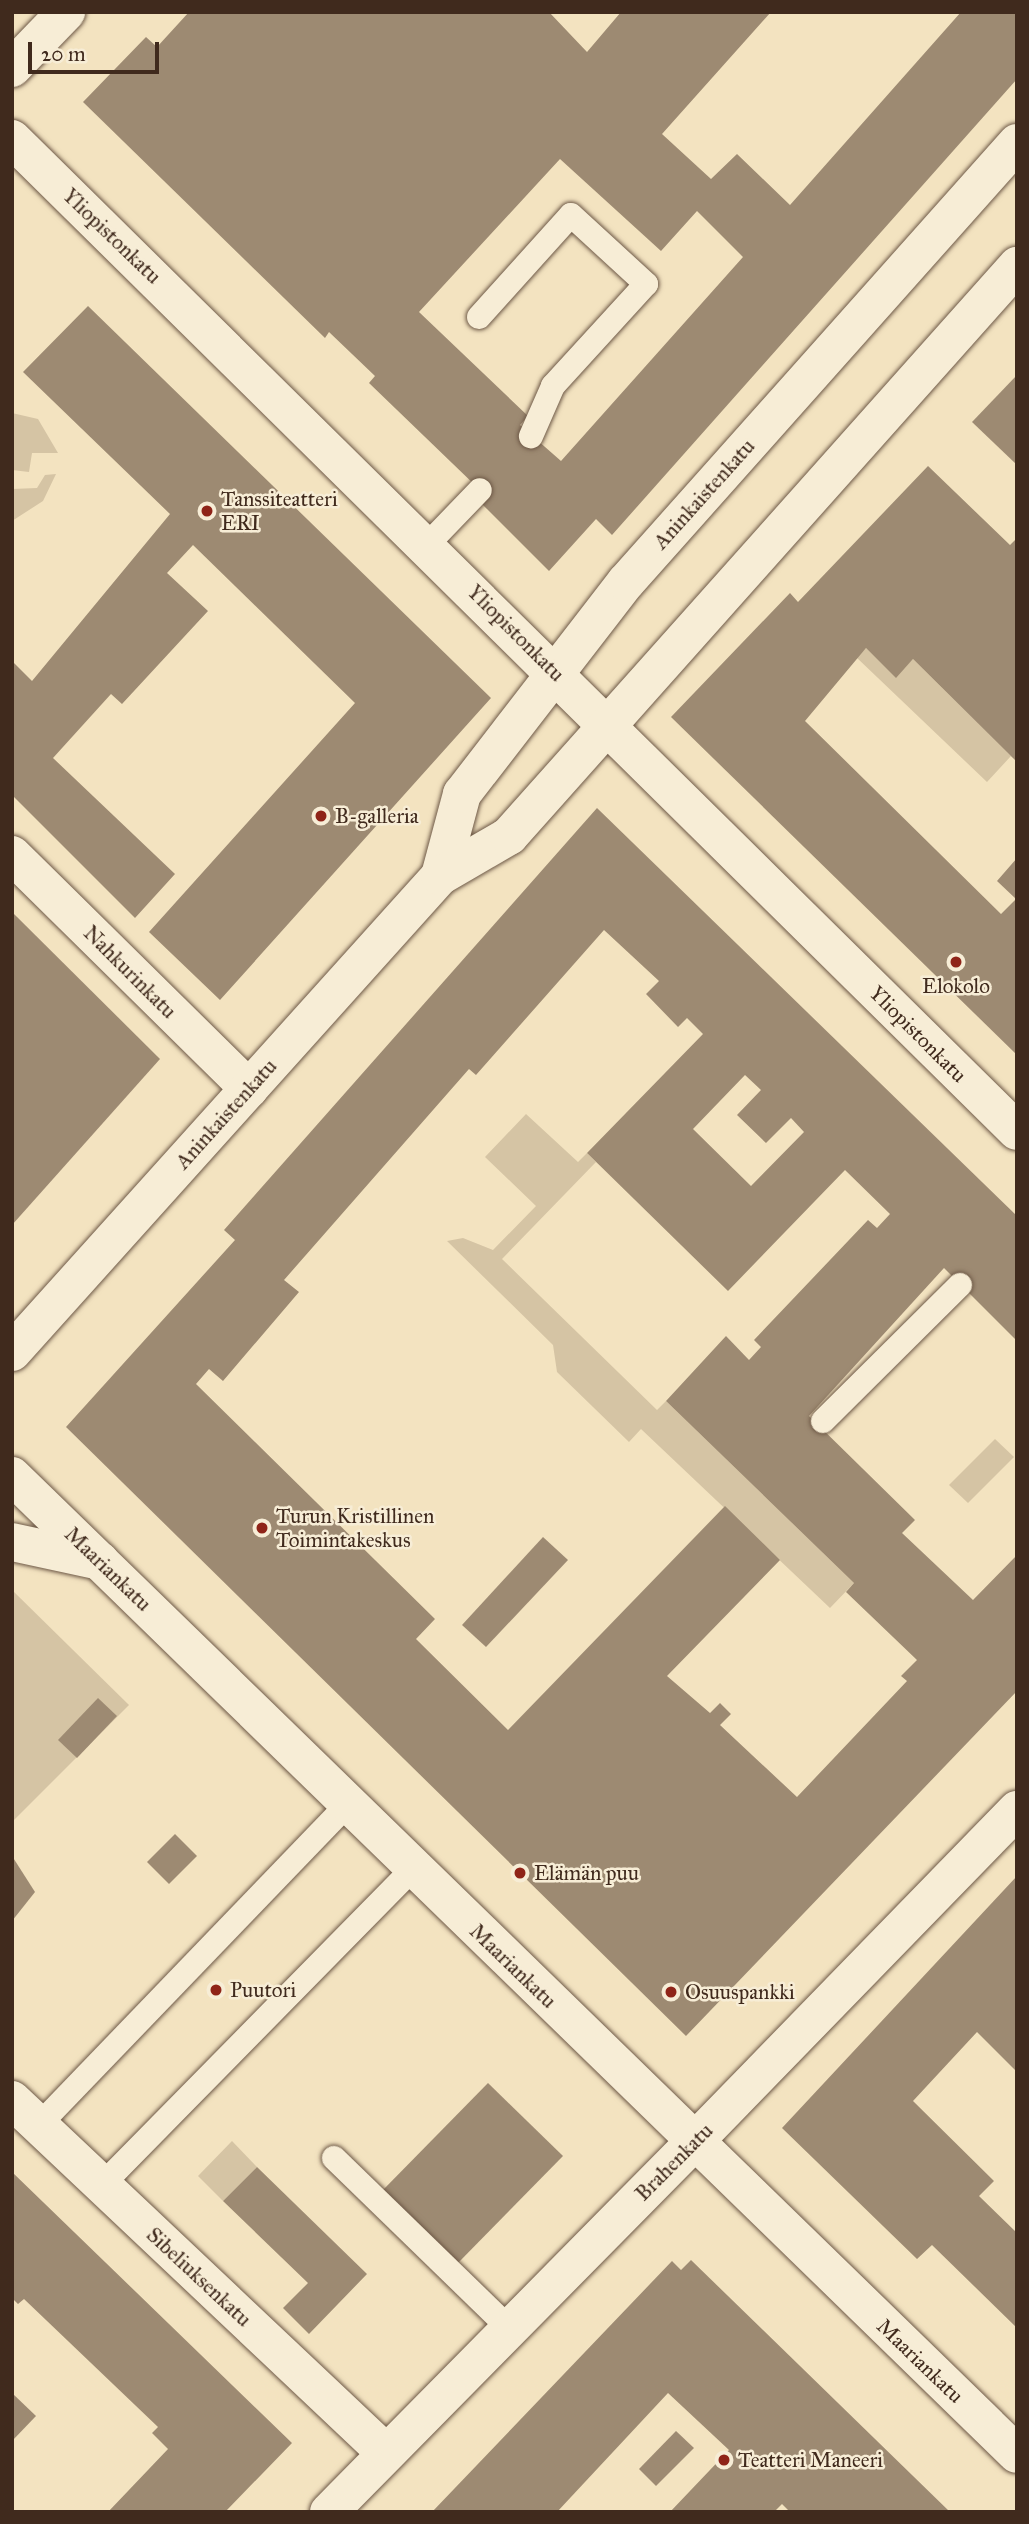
<!DOCTYPE html>
<html>
<head>
<meta charset="utf-8">
<style>
  body { margin:0 }
  #map { position:relative; width:1029px; height:2524px; overflow:hidden; background:#f3e3c0; font-family:"IM FELL Great Primer",serif }
  div>[style] { position:absolute }
  .green>* { inset:0; background:#d5c4a4 }
  .building>* { inset:0; background:#9d8a72 }
  .roads { filter:drop-shadow(0 0 2px #6d5846) drop-shadow(0 0 2px #6d5846) }
  .service>* { height:24px; margin:-12px; padding:0 12px; transform-origin:12px; border-radius:12px; background:#f7edd6 }
  .minor>* { height:38px; margin:-19px; padding:0 19px; transform-origin:19px; border-radius:19px; background:#f7edd6 }
  .tertiary>* { height:38px; margin:-19px; padding:0 19px; transform-origin:19px; border-radius:19px; background:#f7edd6 }
  .secondary>* { height:38px; margin:-19px; padding:0 19px; transform-origin:19px; border-radius:19px; background:#f7edd6 }
  .dots>* { width:19px; height:19px; translate:-50% -50%; box-sizing:border-box; border:4px solid #f7edd6; border-radius:50% }
  span { translate:-50% -50%; white-space:nowrap; text-align:center; line-height:1.15; -webkit-text-stroke:5px #f7edd6; paint-order:stroke }
  .street-label { font-size:21px; color:#402a1d }
  .poi-label { font-size:21px; color:#402a1d }
  .left { translate:0 -50%; text-align:left }
  .frame { position:absolute; inset:0; border:14px solid #402a1d; pointer-events:none }
  .scale { position:absolute; left:28px; top:42px; width:131px; height:32px; box-sizing:border-box; border:4px solid #402a1d; border-top:0; padding-left:9px; font-size:21px; line-height:24px; white-space:nowrap; color:#402a1d; -webkit-text-stroke:5px #f7edd6; paint-order:stroke }
</style>
</head>
<body>
<div id="map">
  <div class="green">
    <i style="clip-path:polygon(12px 413px,38px 419px,58px 453px,32px 453px,29px 472px,12px 470px)"></i>
    <i style="clip-path:polygon(56px 474px,43px 501px,12px 521px,12px 489px,37px 488px,45px 475px)"></i>
    <i style="clip-path:polygon(866px 648px,896px 677px,913px 659px,1011px 756px,987px 782px,856px 657px)"></i>
    <i style="clip-path:polygon(526px 1114px,578px 1162px,587px 1153px,596px 1162px,502px 1259px,657px 1410px,666px 1401px,854px 1583px,830px 1608px,641px 1429px,629px 1442px,557px 1372px,553px 1345px,447px 1241px,463px 1238px,493px 1250px,536px 1206px,485px 1157px)"></i>
    <i style="clip-path:polygon(995px 1439px,1014px 1457px,968px 1503px,949px 1485px)"></i>
    <i style="clip-path:polygon(12px 1590px,129px 1705px,12px 1822px)"></i>
    <i style="clip-path:polygon(232px 2141px,257px 2167px,223px 2201px,198px 2176px)"></i>
  </div>
  <div class="building">
    <i style="clip-path:polygon(evenodd,189px 12px,549px 12px,587px 52px,621px 12px,771px 12px,662px 134px,711px 179px,737px 154px,790px 205px,961px 12px,1017px 12px,1017px 79px,612px 535px,596px 519px,549px 571px,482px 504px,480px 490px,369px 383px,375px 376px,329px 332px,325px 338px,83px 102px,146px 37px,157px 47px,189px 12px,560px 159px,661px 251px,697px 211px,743px 257px,561px 461px,520px 425px,528px 416px,419px 312px,560px 159px)"></i>
    <i style="clip-path:polygon(88px 306px,491px 698px,220px 1000px,149px 932px,355px 703px,193px 545px,167px 573px,208px 611px,122px 704px,111px 694px,53px 758px,175px 874px,135px 918px,12px 795px,12px 661px,32px 681px,170px 514px,23px 372px)"></i>
    <i style="clip-path:polygon(1017px 375px,1017px 465px,972px 422px)"></i>
    <i style="clip-path:polygon(928px 466px,1010px 545px,1017px 538px,1017px 762px,913px 659px,896px 678px,866px 648px,805px 721px,1001px 914px,1016px 899px,997px 881px,1017px 858px,1017px 1055px,671px 717px,790px 593px,798px 602px)"></i>
    <i style="clip-path:polygon(evenodd,597px 808px,1017px 1216px,1017px 1341px,944px 1268px,809px 1416px,915px 1520px,902px 1533px,973px 1600px,1017px 1555px,1017px 1691px,686px 2036px,66px 1427px,235px 1240px,224px 1230px,597px 808px,604px 930px,659px 981px,646px 994px,678px 1027px,687px 1018px,703px 1034px,587px 1153px,728px 1291px,845px 1170px,890px 1214px,877px 1228px,868px 1220px,754px 1340px,761px 1347px,749px 1360px,726px 1336px,666px 1401px,854px 1583px,846px 1592px,917px 1660px,901px 1676px,907px 1681px,797px 1797px,720px 1725px,731px 1714px,720px 1703px,710px 1713px,667px 1676px,780px 1560px,725px 1506px,508px 1730px,416px 1639px,435px 1619px,196px 1384px,209px 1369px,223px 1381px,299px 1292px,284px 1280px,469px 1069px,476px 1075px,604px 930px,597px 808px,745px 1075px,761px 1090px,737px 1115px,766px 1143px,791px 1118px,804px 1132px,751px 1186px,693px 1129px,745px 1075px)"></i>
    <i style="clip-path:polygon(12px 912px,160px 1059px,12px 1225px)"></i>
    <i style="clip-path:polygon(543px 1537px,568px 1560px,486px 1647px,462px 1625px)"></i>
    <i style="clip-path:polygon(98px 1698px,117px 1716px,77px 1758px,58px 1740px)"></i>
    <i style="clip-path:polygon(175px 1834px,197px 1856px,169px 1884px,147px 1862px)"></i>
    <i style="clip-path:polygon(12px 1856px,35px 1892px,12px 1921px)"></i>
    <i style="clip-path:polygon(1017px 1876px,1017px 2072px,977px 2032px,913px 2101px,994px 2181px,979px 2196px,1017px 2233px,1017px 2328px,932px 2245px,917px 2259px,782px 2128px)"></i>
    <i style="clip-path:polygon(488px 2083px,563px 2156px,457px 2264px,382px 2191px)"></i>
    <i style="clip-path:polygon(257px 2167px,367px 2274px,309px 2334px,283px 2308px,308px 2283px,223px 2201px)"></i>
    <i style="clip-path:polygon(12px 2172px,292px 2443px,225px 2512px,108px 2512px,168px 2449px,152px 2433px,158px 2427px,24px 2299px,18px 2304px,12px 2298px)"></i>
    <i style="clip-path:polygon(691px 2260px,950px 2512px,790px 2512px,782px 2504px,774px 2512px,670px 2512px,729px 2450px,668px 2393px,557px 2512px,432px 2512px,672px 2261px,681px 2270px)"></i>
    <i style="clip-path:polygon(12px 2393px,36px 2416px,12px 2441px)"></i>
    <i style="clip-path:polygon(676px 2431px,694px 2448px,656px 2486px,639px 2469px)"></i>
  </div>
  <div class="roads">
    <div class="service">
      <i style="left:479px;top:317px;width:137px;rotate:-48deg"></i>
      <i style="left:571px;top:215px;width:102px;rotate:42.6deg"></i>
      <i style="left:646px;top:284px;width:138px;rotate:132.4deg"></i>
      <i style="left:553px;top:386px;width:55px;rotate:113.7deg"></i>
      <i style="left:427px;top:545px;width:76px;rotate:-46.1deg"></i>
      <i style="left:823px;top:1421px;width:193px;rotate:-44.8deg"></i>
      <i style="left:39px;top:2125px;width:444px;rotate:-46.1deg"></i>
      <i style="left:334px;top:2158px;width:244px;rotate:44.2deg"></i>
      <i style="left:102px;top:2185px;width:444px;rotate:-45.5deg"></i>
    </div>
    <div class="minor">
      <i style="left:12px;top:68px;width:78px;rotate:-46deg"></i>
      <i style="left:12px;top:139px;width:1412px;rotate:44.63deg"></i>
      <i style="left:12px;top:855px;width:333px;rotate:44.6deg"></i>
      <i style="left:12px;top:2100px;width:514px;rotate:43.35deg"></i>
      <i style="left:693px;top:2143px;width:465px;rotate:-45.8deg"></i>
    </div>
    <div class="tertiary">
      <i style="left:12px;top:1476px;width:1402px;rotate:44.22deg"></i>
      <i style="left:12px;top:1542px;width:90px;rotate:12.2deg"></i>
      <i style="left:329px;top:2512px;width:518px;rotate:-45.39deg"></i>
    </div>
    <div class="secondary">
      <i style="left:440px;top:876px;width:85px;rotate:-75deg"></i>
      <i style="left:462px;top:794px;width:268px;rotate:-52.3deg"></i>
      <i style="left:626px;top:582px;width:588px;rotate:-48.31deg"></i>
      <i style="left:12px;top:1352px;width:640px;rotate:-48.04deg"></i>
      <i style="left:440px;top:876px;width:80px;rotate:-30.1deg"></i>
      <i style="left:509px;top:836px;width:764px;rotate:-48.29deg"></i>
    </div>
  </div>
  <div class="dots">
    <i style="left:207px;top:511px;background:#8f2418"></i>
    <i style="left:321px;top:816px;background:#8f2418"></i>
    <i style="left:956px;top:962px;background:#8f2418"></i>
    <i style="left:262px;top:1528px;background:#8f2418"></i>
    <i style="left:520px;top:1873px;background:#8f2418"></i>
    <i style="left:216px;top:1990px;background:#8f2418"></i>
    <i style="left:671px;top:1992px;background:#8f2418"></i>
    <i style="left:724px;top:2460px;background:#8f2418"></i>
  </div>
  <div class="street-label">
    <span style="left:112px;top:236px;rotate:44deg">Yliopistonkatu</span>
    <span style="left:704px;top:494px;rotate:-48deg">Aninkaistenkatu</span>
    <span style="left:516px;top:633px;rotate:45deg">Yliopistonkatu</span>
    <span style="left:130px;top:972px;rotate:45deg">Nahkurinkatu</span>
    <span style="left:918px;top:1034px;rotate:45deg">Yliopistonkatu</span>
    <span style="left:226px;top:1114px;rotate:-48deg">Aninkaistenkatu</span>
    <span style="left:108px;top:1569px;rotate:44deg">Maariankatu</span>
    <span style="left:513px;top:1966px;rotate:44deg">Maariankatu</span>
    <span style="left:674px;top:2162px;rotate:-45deg">Brahenkatu</span>
    <span style="left:199px;top:2277px;rotate:43deg">Sibeliuksenkatu</span>
    <span style="left:920px;top:2361px;rotate:44deg">Maariankatu</span>
  </div>
  <div class="poi-label">
    <span class="left" style="left:221px;top:511px">Tanssiteatteri<br>ERI</span>
    <span class="left" style="left:335px;top:816px">B-galleria</span>
    <span style="left:956px;top:986px">Elokolo</span>
    <span class="left" style="left:276px;top:1528px">Turun Kristillinen<br>Toimintakeskus</span>
    <span class="left" style="left:534px;top:1873px">Elämän puu</span>
    <span class="left" style="left:230px;top:1990px">Puutori</span>
    <span class="left" style="left:685px;top:1992px">Osuuspankki</span>
    <span class="left" style="left:738px;top:2460px">Teatteri Maneeri</span>
  </div>
  <div class="frame"></div>
  <div class="scale">20 m</div>
</div>
</body>
</html>
